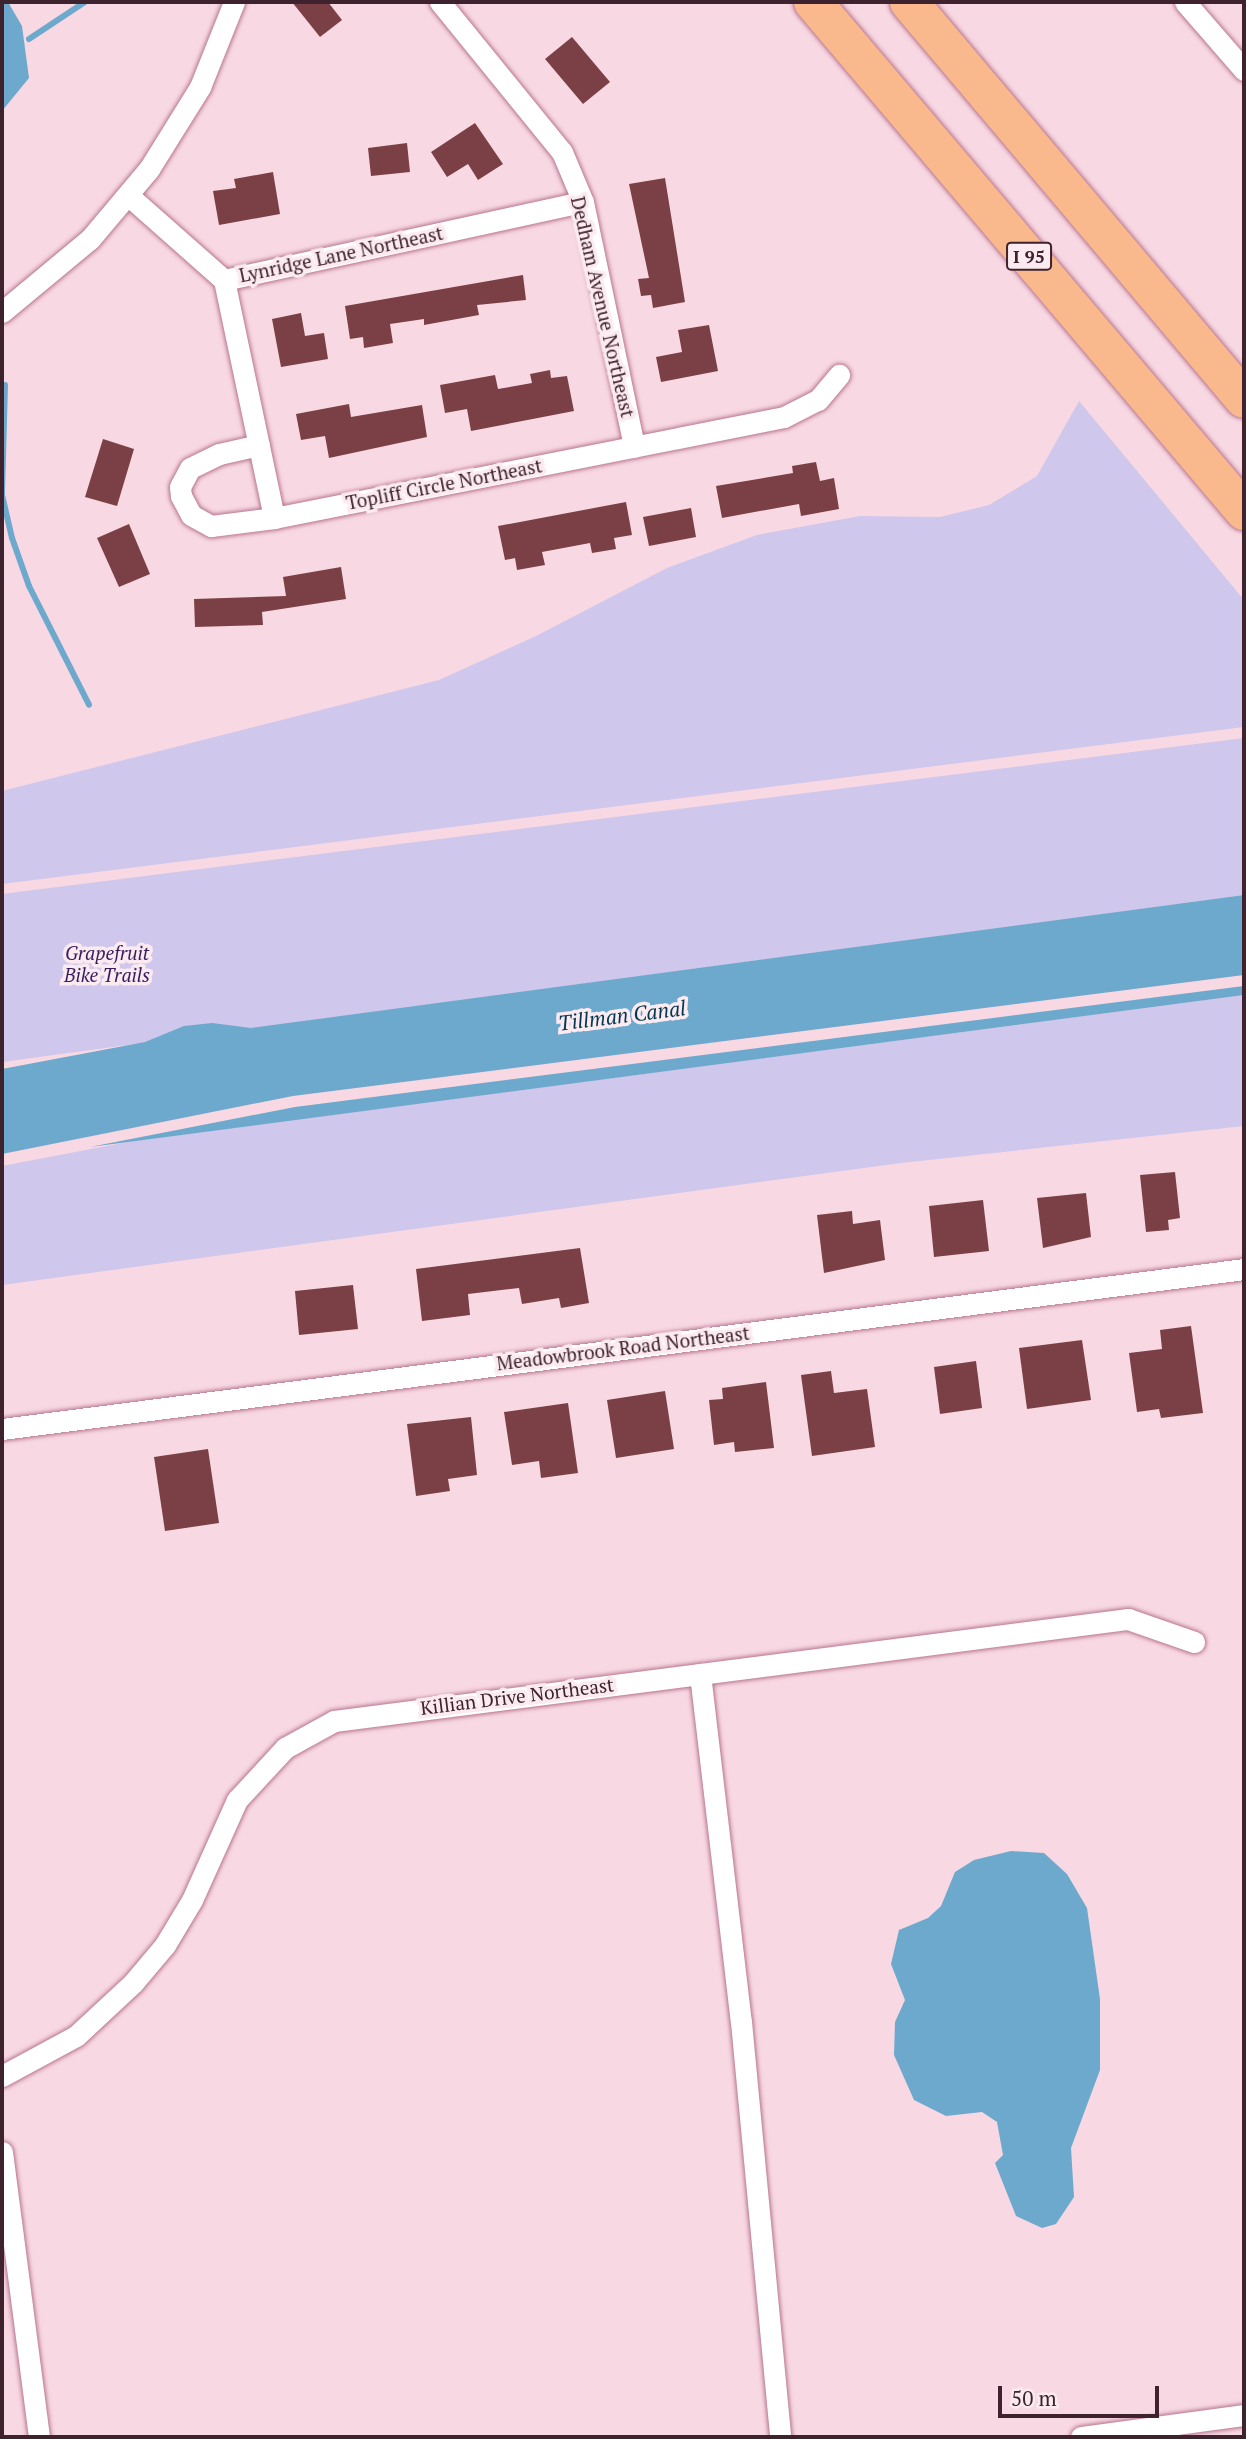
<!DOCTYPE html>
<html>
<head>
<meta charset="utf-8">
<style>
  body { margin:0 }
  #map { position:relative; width:1246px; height:2439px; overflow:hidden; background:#f8d9e3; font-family:"PT Serif",serif }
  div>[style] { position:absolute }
  .green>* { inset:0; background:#cfc7ec }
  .water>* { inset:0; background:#6da9cc }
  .stream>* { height:6px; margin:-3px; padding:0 3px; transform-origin:3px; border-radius:3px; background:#6da9cc }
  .building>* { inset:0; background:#7b4045 }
  .roads { filter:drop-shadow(0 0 2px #b9758f) drop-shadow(0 0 2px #b9758f) }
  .minor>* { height:21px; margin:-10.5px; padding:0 10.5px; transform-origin:10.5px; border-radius:10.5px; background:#fff }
  .motorway>* { height:38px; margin:-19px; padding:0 19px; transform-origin:19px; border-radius:19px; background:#fab98d }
  span { translate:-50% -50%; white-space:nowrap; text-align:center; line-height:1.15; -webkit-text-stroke:7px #fbebf0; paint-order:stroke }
  .shield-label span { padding:2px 5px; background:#fbebf0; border:2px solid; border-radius:5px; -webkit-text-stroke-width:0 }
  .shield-label { font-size:18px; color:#3e222d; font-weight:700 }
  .street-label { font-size:19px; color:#3e222d }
  .park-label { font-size:19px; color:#361e60; font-style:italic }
  .water-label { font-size:21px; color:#023750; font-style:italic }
  .frame { position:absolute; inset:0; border:4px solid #3e222d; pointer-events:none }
  .scale { position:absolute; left:998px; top:2386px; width:161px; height:32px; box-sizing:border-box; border:4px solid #3e222d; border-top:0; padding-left:9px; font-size:21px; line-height:24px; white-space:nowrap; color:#3e222d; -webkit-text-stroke:5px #fbebf0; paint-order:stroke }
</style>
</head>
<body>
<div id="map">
  <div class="green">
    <i style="clip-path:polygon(1079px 401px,1244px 600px,1244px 727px,2px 884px,2px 791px,439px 680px,536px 636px,667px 568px,757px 535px,860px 516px,940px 517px,989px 505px,1037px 476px)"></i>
    <i style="clip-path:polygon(1244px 738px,1244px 895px,2px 1062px,2px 894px)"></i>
    <i style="clip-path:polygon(1244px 995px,1244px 1126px,901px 1163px,2px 1285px,2px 1166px,133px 1141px)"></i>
  </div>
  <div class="water">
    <i style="clip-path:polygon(2px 2px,8px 2px,22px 26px,29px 78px,2px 111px)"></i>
    <i style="clip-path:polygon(1244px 895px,1244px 975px,293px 1096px,2px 1154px,2px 1069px,145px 1042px,184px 1026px,212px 1023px,251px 1028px)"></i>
    <i style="clip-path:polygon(1244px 986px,1244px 995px,90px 1147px,295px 1107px)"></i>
    <i style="clip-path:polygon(1011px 1851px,1044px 1853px,1067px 1874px,1087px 1908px,1100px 1999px,1100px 2070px,1071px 2148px,1074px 2197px,1056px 2224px,1042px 2228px,1016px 2216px,995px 2163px,1003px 2155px,997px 2122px,982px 2112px,946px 2116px,914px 2100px,894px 2055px,895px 2022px,905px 2000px,891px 1964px,899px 1930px,928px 1918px,941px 1906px,955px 1872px,974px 1860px)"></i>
  </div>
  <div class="stream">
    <i style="left:29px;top:39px;width:67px;rotate:-33.5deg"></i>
    <i style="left:5px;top:385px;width:110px;rotate:91.6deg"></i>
    <i style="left:2px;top:495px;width:44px;rotate:76.9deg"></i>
    <i style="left:12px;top:538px;width:51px;rotate:70.5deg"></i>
    <i style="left:29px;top:586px;width:133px;rotate:63.2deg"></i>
  </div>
  <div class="building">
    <i style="clip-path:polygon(292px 2px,328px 2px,342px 20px,320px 37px)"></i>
    <i style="clip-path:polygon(572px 37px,610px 82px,583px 104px,545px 59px)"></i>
    <i style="clip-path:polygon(475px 123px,503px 164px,478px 180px,468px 164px,447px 177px,431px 152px)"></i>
    <i style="clip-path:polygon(407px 143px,410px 172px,371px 176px,368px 148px)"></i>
    <i style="clip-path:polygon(273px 172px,280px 214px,219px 225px,213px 191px,236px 188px,234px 179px)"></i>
    <i style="clip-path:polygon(665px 178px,685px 302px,653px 308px,651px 295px,641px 296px,638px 279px,649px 278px,629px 184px)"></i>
    <i style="clip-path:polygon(523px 275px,526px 300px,477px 305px,479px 315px,424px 325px,424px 319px,390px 324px,393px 343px,364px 348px,363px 337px,350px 339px,345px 306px)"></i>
    <i style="clip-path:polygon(301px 313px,305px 336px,324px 333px,328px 359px,281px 367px,272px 319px)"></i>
    <i style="clip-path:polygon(709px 325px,718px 371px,661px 382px,656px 357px,682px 352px,678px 330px)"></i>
    <i style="clip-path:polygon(550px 370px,551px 378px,567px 376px,574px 411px,471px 431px,467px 409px,445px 413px,440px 385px,495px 375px,498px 389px,532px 383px,530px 374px)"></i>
    <i style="clip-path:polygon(349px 404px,351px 417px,422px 405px,427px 437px,329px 458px,325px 436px,301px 440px,296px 414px)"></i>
    <i style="clip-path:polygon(103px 439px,134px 449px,117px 506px,85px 497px)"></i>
    <i style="clip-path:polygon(816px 462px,820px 481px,834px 478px,839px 509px,801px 516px,799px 504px,722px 518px,716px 486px,793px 473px,792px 466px)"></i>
    <i style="clip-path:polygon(626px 502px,632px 535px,614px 538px,616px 549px,592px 553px,590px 543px,542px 552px,545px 565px,517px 570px,515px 558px,505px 560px,498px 526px)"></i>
    <i style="clip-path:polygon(691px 508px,696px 537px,649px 546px,643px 517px)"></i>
    <i style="clip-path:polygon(129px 524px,150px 574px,119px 587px,97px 538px)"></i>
    <i style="clip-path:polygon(341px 567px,346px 599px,262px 612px,263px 625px,195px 627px,194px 599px,286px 596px,283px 577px)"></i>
    <i style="clip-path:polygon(1175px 1172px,1180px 1218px,1168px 1220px,1169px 1230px,1146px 1232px,1140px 1175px)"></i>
    <i style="clip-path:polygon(1086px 1193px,1091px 1237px,1043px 1248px,1037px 1198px)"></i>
    <i style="clip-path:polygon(983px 1200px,989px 1251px,934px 1257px,929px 1206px)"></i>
    <i style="clip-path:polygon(852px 1211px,853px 1224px,880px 1220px,885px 1260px,824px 1273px,817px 1215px)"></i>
    <i style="clip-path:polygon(580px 1248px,589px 1303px,561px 1308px,559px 1298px,522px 1304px,519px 1288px,468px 1294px,470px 1315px,422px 1321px,416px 1269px)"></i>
    <i style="clip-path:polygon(353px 1285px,358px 1329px,299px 1335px,295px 1291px)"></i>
    <i style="clip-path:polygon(1191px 1326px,1203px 1413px,1161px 1418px,1159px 1409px,1137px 1412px,1129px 1353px,1162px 1349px,1160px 1330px)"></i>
    <i style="clip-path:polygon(1082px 1340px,1091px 1400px,1027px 1409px,1019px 1348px)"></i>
    <i style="clip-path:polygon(976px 1361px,982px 1408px,940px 1414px,934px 1367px)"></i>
    <i style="clip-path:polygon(831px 1371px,834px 1393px,867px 1389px,875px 1447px,812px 1456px,801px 1375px)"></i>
    <i style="clip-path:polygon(766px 1382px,774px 1448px,735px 1452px,734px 1442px,714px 1445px,709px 1400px,723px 1399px,722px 1388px)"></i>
    <i style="clip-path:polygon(665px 1391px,674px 1449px,616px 1458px,607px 1400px)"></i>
    <i style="clip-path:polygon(568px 1403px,578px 1473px,541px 1478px,539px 1461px,512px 1465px,504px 1412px)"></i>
    <i style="clip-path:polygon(471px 1417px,477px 1475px,448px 1479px,450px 1491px,416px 1496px,407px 1424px)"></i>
    <i style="clip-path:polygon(208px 1449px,219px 1523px,165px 1531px,154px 1457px)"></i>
  </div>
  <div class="roads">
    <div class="minor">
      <i style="left:440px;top:2px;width:193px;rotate:50.9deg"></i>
      <i style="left:562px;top:152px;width:54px;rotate:67.2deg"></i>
      <i style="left:583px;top:202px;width:250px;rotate:78.2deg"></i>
      <i style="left:1185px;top:2px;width:90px;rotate:49.1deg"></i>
      <i style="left:129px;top:196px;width:127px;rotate:41.5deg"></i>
      <i style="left:224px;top:280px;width:367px;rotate:-12.3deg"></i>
      <i style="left:224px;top:280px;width:243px;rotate:78.1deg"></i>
      <i style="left:274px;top:518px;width:520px;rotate:-11.2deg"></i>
      <i style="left:784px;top:417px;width:38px;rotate:-27deg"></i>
      <i style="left:818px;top:400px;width:33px;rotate:-50deg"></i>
      <i style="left:2px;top:312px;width:114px;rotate:-39.7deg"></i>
      <i style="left:90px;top:239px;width:92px;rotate:-49.9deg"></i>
      <i style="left:149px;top:169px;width:97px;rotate:-58.1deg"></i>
      <i style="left:200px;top:87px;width:92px;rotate:-68.2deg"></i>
      <i style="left:259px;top:445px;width:41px;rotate:167.3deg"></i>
      <i style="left:219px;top:454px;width:32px;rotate:154deg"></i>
      <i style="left:190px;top:468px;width:21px;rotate:118deg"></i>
      <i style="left:180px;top:487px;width:9px;rotate:84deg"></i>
      <i style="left:181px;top:496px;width:21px;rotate:62deg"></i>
      <i style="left:191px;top:515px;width:23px;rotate:29deg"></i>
      <i style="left:211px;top:526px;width:64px;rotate:-7.2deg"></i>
      <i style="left:2px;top:1429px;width:1252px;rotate:-7.34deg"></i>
      <i style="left:700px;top:1674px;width:350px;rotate:83.3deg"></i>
      <i style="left:741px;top:2022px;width:417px;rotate:84.6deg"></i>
      <i style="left:2px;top:2076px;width:84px;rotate:-28.4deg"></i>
      <i style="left:76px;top:2036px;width:78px;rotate:-42.9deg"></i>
      <i style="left:133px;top:1983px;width:50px;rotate:-49.9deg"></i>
      <i style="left:165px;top:1945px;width:52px;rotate:-59deg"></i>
      <i style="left:192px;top:1900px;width:110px;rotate:-65.8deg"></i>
      <i style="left:237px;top:1800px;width:71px;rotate:-47.3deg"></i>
      <i style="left:285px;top:1748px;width:56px;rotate:-28.9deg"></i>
      <i style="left:334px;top:1721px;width:801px;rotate:-7.32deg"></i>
      <i style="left:1128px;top:1619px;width:70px;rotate:19.2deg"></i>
      <i style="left:2px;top:2152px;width:287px;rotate:82.6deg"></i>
      <i style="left:1081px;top:2437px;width:164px;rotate:-7.7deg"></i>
    </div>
    <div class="motorway">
      <i style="left:813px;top:2px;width:667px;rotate:49.74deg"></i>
      <i style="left:909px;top:2px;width:519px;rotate:49.84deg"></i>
    </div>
  </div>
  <div class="shield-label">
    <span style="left:1029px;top:256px">I 95</span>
  </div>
  <div class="street-label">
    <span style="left:341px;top:254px;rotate:-12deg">Lynridge Lane Northeast</span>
    <span style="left:603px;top:307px;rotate:77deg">Dedham Avenue Northeast</span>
    <span style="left:444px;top:484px;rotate:-11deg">Topliff Circle Northeast</span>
    <span style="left:623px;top:1348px;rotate:-7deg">Meadowbrook Road Northeast</span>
    <span style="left:517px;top:1696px;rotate:-7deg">Killian Drive Northeast</span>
  </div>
  <div class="park-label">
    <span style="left:107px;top:964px">Grapefruit<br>Bike Trails</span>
  </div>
  <div class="water-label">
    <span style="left:622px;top:1015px;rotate:-7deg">Tillman Canal</span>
  </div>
  <div class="frame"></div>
  <div class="scale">50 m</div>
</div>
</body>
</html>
